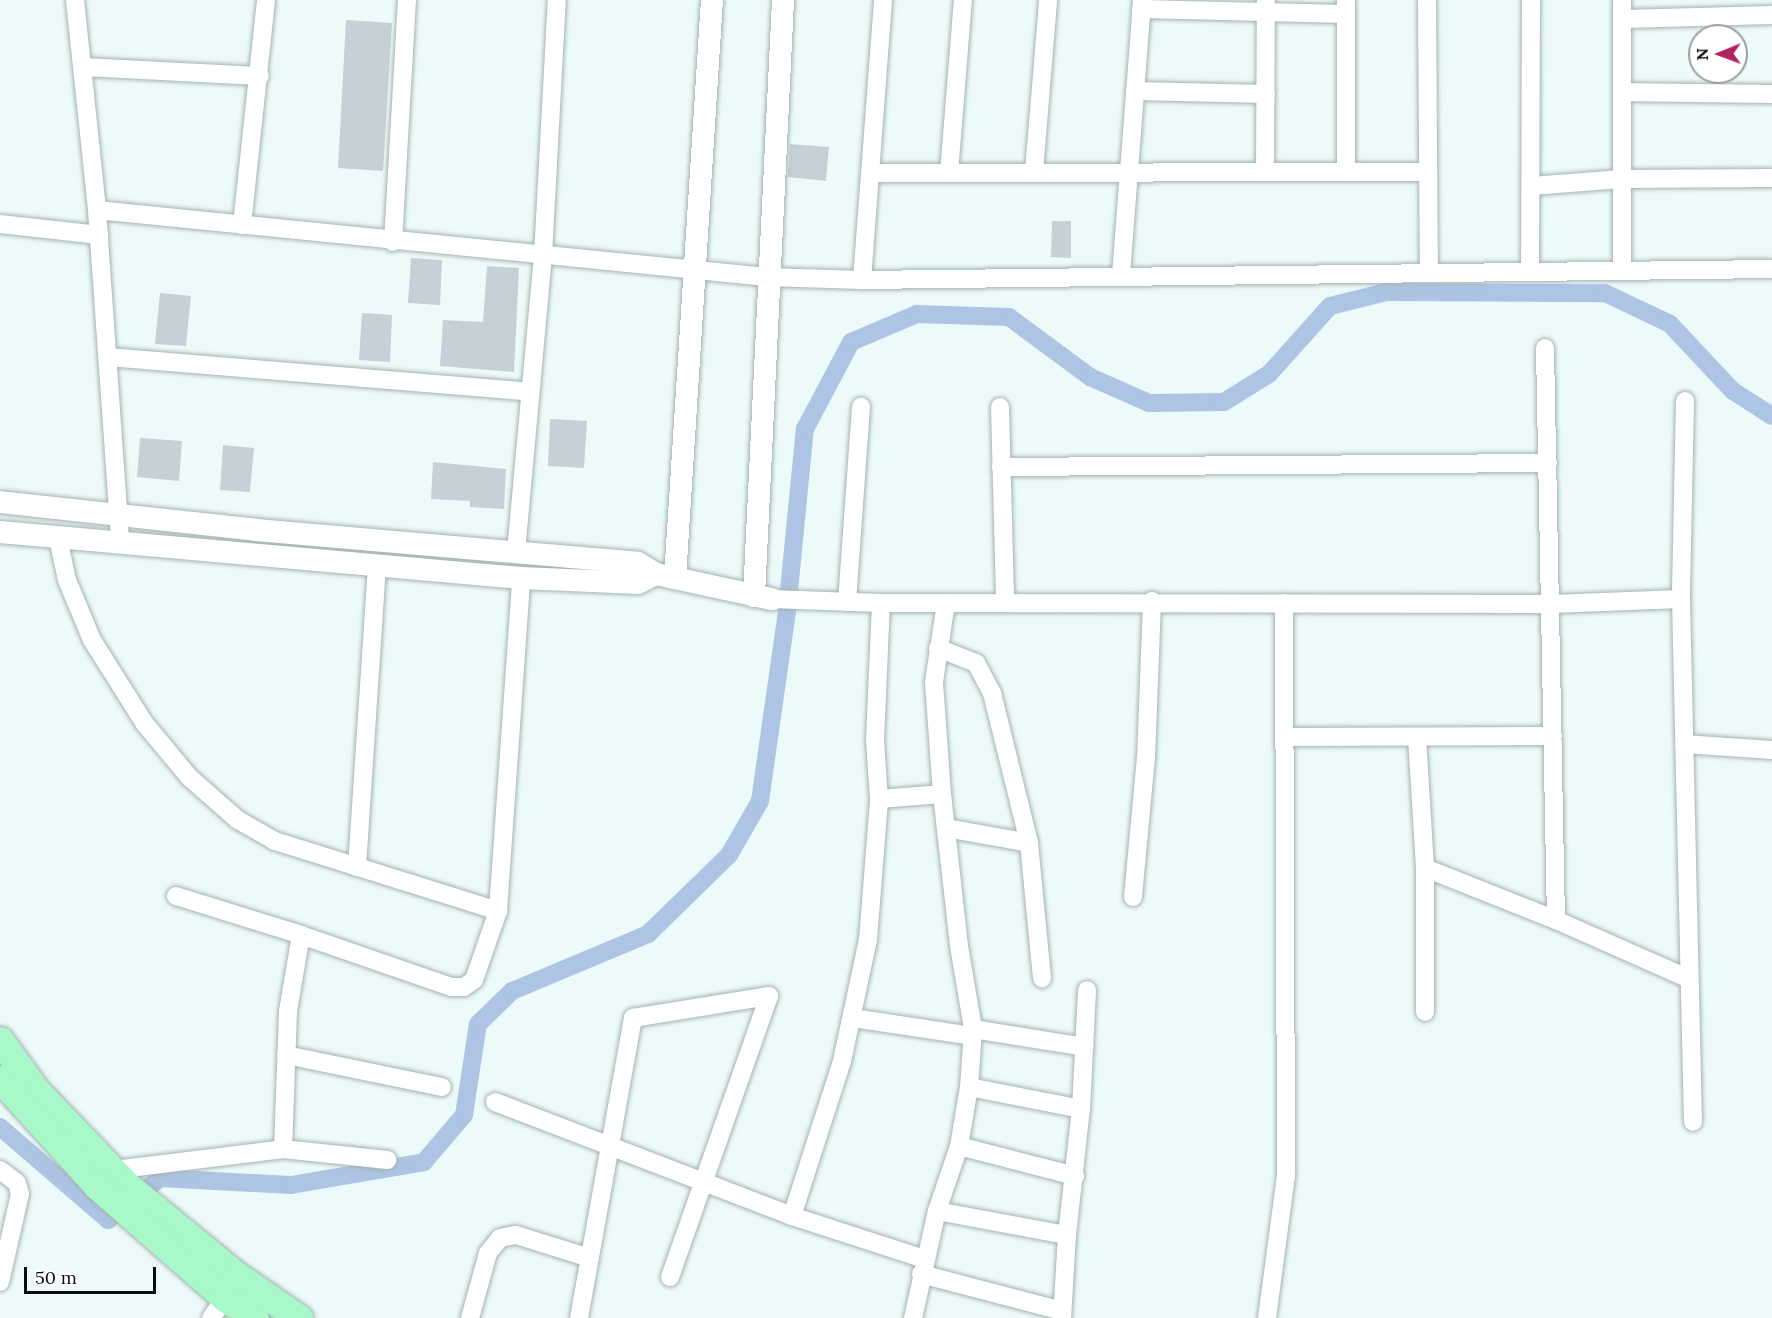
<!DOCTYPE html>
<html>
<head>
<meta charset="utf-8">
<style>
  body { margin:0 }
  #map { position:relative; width:1772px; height:1318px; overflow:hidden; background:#ecfbfa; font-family:Lora,serif }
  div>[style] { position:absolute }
  .canal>* { height:18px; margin:-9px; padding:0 9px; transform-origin:9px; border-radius:9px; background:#aec4e4 }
  .building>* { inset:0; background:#c5d1d6 }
  .roads { filter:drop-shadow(0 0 2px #a4b2b0) drop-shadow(0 0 2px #a4b2b0) }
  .minor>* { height:18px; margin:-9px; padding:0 9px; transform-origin:9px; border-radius:9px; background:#fff }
  .tertiary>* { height:22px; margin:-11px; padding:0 11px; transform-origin:11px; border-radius:11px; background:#fff }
  .primary>* { height:27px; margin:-13.5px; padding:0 13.5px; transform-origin:13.5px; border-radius:13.5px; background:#a8f8ca }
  span { translate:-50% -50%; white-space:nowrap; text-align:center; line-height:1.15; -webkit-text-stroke:5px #fff; paint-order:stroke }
  .north { position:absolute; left:1688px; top:24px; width:60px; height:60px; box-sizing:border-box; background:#fff; border:2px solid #9d9f9e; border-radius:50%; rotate:269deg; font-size:16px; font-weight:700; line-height:24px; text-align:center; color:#090e0d }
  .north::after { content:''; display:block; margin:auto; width:21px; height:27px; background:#af2361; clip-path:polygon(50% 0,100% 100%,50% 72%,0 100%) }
  .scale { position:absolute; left:24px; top:1267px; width:132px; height:27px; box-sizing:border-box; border:3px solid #090e0d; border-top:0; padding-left:8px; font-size:18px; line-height:21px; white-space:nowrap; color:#090e0d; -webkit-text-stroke:4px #fff; paint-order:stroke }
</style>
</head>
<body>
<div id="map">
  <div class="canal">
    <i style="left:0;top:1127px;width:143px;rotate:40.7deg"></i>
    <i style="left:108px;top:1220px;width:67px;rotate:-38.9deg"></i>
    <i style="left:160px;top:1178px;width:131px;rotate:3.1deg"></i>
    <i style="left:291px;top:1185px;width:135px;rotate:-9.8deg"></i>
    <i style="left:424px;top:1162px;width:62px;rotate:-49.6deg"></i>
    <i style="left:464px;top:1115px;width:92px;rotate:-81.3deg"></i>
    <i style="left:478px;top:1024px;width:47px;rotate:-44.1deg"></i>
    <i style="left:512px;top:991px;width:147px;rotate:-22.7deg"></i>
    <i style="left:648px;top:934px;width:113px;rotate:-44.3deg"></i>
    <i style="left:729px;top:855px;width:62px;rotate:-60.1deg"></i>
    <i style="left:760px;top:801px;width:192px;rotate:-81.9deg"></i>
    <i style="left:787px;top:611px;width:183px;rotate:-84.4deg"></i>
    <i style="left:805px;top:429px;width:98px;rotate:-62.1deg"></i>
    <i style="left:851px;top:342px;width:72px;rotate:-23deg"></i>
    <i style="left:917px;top:314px;width:92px;rotate:1.9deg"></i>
    <i style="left:1009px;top:317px;width:101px;rotate:36.5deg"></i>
    <i style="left:1090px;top:377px;width:64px;rotate:23.8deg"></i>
    <i style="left:1149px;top:403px;width:75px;rotate:-0.8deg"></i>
    <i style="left:1224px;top:402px;width:53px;rotate:-31.9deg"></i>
    <i style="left:1269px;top:374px;width:91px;rotate:-48.1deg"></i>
    <i style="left:1330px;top:306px;width:58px;rotate:-14deg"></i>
    <i style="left:1386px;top:292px;width:219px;rotate:0.3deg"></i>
    <i style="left:1605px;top:293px;width:72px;rotate:25.5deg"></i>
    <i style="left:1670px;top:324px;width:92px;rotate:46.8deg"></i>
    <i style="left:1733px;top:391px;width:46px;rotate:32.7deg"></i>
  </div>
  <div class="building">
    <i style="clip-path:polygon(346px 20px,392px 23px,383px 171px,338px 168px)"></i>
    <i style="clip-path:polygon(790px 144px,829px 147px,826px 181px,788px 177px)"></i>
    <i style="clip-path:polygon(1052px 221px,1071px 221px,1071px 258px,1051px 257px)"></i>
    <i style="clip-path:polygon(411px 258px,442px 260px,440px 305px,408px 303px)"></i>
    <i style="clip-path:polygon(487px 266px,519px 268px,514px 372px,440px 366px,443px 320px,483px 322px)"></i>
    <i style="clip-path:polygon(160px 293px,191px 296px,186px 346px,155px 344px)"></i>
    <i style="clip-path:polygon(362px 313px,392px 315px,390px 362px,359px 360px)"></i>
    <i style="clip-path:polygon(550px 419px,587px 421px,584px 468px,548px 466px)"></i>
    <i style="clip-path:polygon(140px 438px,182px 441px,179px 481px,137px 477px)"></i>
    <i style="clip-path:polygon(223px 445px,254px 448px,250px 492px,220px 490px)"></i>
    <i style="clip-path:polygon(433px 462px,506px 469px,504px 509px,470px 507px,470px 501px,431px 499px)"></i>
  </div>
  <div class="roads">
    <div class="minor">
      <i style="left:75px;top:0;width:211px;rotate:84deg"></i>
      <i style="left:97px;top:210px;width:333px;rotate:86deg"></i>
      <i style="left:1427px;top:0;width:272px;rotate:89.6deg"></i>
      <i style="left:1622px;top:0;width:271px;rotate:90deg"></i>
      <i style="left:1141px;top:9px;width:205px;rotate:1.4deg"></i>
      <i style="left:1622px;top:19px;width:150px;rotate:-1.5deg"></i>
      <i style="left:83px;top:67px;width:177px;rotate:2.9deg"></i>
      <i style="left:1135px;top:91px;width:131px;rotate:1.3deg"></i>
      <i style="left:1622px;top:92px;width:150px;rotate:0.8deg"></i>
      <i style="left:1034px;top:172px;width:173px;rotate:-85.3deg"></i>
      <i style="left:1265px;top:172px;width:172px;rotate:-89.7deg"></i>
      <i style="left:1346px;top:172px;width:172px;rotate:-90deg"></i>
      <i style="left:871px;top:173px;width:557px;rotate:-0.1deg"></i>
      <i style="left:949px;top:173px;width:174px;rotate:-85.4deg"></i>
      <i style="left:1531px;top:186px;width:91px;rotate:-4.4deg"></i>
      <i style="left:1622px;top:179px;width:150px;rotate:-0.4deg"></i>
      <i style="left:97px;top:210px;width:673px;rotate:5.71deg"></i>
      <i style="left:767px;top:277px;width:95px;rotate:1.8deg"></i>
      <i style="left:862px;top:280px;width:910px;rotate:-0.69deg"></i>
      <i style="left:0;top:224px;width:100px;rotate:6.3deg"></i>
      <i style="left:242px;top:225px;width:226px;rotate:-83.9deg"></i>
      <i style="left:393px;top:242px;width:242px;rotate:-86.7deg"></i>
      <i style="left:1530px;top:271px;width:271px;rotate:-89.8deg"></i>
      <i style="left:1121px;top:275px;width:276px;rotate:-85.6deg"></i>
      <i style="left:862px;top:280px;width:281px;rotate:-85.7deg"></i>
      <i style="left:1545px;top:348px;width:572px;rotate:88.9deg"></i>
      <i style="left:108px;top:357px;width:423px;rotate:4.7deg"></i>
      <i style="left:1685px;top:401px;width:198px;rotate:91.2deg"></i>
      <i style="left:1681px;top:599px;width:523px;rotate:88.69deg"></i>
      <i style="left:1000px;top:407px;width:195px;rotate:88.5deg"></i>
      <i style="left:1001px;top:467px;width:547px;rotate:-0.42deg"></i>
      <i style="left:58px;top:538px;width:43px;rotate:77.9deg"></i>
      <i style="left:67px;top:580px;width:65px;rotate:67.4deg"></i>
      <i style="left:92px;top:640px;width:99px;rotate:57.8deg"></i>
      <i style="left:145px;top:724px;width:69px;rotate:50.3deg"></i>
      <i style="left:189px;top:777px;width:65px;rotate:41.3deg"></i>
      <i style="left:238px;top:820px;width:43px;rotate:29.6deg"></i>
      <i style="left:275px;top:841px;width:234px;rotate:17.4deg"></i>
      <i style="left:498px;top:911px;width:334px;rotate:-86deg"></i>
      <i style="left:516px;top:552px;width:298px;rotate:-84.8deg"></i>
      <i style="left:543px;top:255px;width:255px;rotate:-86.9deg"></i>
      <i style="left:772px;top:599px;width:109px;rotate:2.1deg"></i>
      <i style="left:881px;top:603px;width:670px;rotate:0.09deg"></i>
      <i style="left:1551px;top:604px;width:130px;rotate:-2.2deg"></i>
      <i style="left:847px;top:602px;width:196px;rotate:-85.9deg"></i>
      <i style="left:938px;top:648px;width:41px;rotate:21.5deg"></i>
      <i style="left:976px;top:663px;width:34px;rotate:62deg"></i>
      <i style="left:992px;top:693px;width:154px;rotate:76.1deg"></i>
      <i style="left:1029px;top:843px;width:136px;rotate:84.5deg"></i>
      <i style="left:1285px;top:737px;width:268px;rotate:-0.2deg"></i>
      <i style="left:1417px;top:737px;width:131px;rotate:86.5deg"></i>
      <i style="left:1425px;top:868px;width:144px;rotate:90deg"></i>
      <i style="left:1684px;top:744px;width:88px;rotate:3.9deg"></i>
      <i style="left:942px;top:794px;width:112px;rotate:-94.1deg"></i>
      <i style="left:934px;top:682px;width:80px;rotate:-81.4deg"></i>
      <i style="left:879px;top:799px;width:63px;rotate:-4.5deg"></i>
      <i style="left:942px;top:794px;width:153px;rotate:83.6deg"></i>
      <i style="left:959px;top:946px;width:84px;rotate:80.4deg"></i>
      <i style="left:973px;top:1029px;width:58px;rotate:93.9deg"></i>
      <i style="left:969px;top:1087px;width:60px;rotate:99.6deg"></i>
      <i style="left:959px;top:1146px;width:69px;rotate:108.7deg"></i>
      <i style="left:937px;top:1211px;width:132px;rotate:10.5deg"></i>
      <i style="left:1067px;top:1235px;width:83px;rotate:93.4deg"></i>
      <i style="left:946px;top:828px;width:84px;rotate:10.2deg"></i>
      <i style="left:357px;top:867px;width:303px;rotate:-86.2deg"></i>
      <i style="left:1425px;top:868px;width:141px;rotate:21.7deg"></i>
      <i style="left:1556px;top:920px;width:143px;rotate:23.9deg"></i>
      <i style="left:176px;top:896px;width:131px;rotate:17.3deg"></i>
      <i style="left:1133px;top:897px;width:140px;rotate:-84.7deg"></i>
      <i style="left:1146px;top:758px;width:157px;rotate:-87.8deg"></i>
      <i style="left:853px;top:1018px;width:120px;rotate:8.6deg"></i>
      <i style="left:973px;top:1029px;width:113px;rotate:9.1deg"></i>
      <i style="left:286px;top:1055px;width:159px;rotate:11.6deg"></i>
      <i style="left:969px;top:1087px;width:114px;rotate:11.1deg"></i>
      <i style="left:495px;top:1102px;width:318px;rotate:21deg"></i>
      <i style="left:792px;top:1216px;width:139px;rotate:18deg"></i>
      <i style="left:959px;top:1146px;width:120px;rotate:14.5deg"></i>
      <i style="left:283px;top:1149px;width:105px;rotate:6deg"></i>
      <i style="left:0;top:1170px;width:21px;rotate:37deg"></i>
      <i style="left:17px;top:1183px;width:11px;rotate:75deg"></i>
      <i style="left:20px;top:1194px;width:90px;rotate:102.8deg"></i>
      <i style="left:113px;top:1170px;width:171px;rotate:-7deg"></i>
      <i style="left:283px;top:1149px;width:138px;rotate:-87.9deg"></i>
      <i style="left:288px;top:1011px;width:77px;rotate:-80.3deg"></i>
      <i style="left:301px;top:935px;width:159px;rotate:19.1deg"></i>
      <i style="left:451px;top:987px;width:13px"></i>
      <i style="left:464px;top:987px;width:12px;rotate:-35deg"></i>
      <i style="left:474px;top:980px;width:73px;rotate:-70.8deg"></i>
      <i style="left:792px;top:1216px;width:163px;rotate:-72.1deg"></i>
      <i style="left:842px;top:1061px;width:124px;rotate:-77.9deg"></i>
      <i style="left:868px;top:940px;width:141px;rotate:-85.5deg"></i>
      <i style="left:879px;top:799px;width:59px;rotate:-93.9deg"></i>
      <i style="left:875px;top:740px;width:137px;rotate:-87.5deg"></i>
      <i style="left:1067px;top:1235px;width:127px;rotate:-83.7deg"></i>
      <i style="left:1081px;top:1109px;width:119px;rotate:-87.1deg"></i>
      <i style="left:921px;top:1274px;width:146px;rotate:14.7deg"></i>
      <i style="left:211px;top:1318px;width:24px;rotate:-55deg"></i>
      <i style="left:470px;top:1318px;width:67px;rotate:-74.5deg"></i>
      <i style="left:488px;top:1253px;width:19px;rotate:-51deg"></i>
      <i style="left:500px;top:1238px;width:16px;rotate:-11deg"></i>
      <i style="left:516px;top:1235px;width:77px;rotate:17.3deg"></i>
      <i style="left:579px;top:1318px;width:305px;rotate:-79.8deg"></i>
      <i style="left:633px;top:1018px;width:138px;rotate:-9.2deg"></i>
      <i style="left:769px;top:996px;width:298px;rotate:109.4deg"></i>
      <i style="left:913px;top:1318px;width:110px;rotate:-77.4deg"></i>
      <i style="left:1267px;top:1318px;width:144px;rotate:-82.4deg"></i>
      <i style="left:1286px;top:1175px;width:572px;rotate:-90.2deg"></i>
    </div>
    <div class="tertiary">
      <i style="left:0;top:502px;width:258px;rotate:6.2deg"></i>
      <i style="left:256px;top:530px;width:383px;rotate:4.9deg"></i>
      <i style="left:638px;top:563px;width:21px;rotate:31deg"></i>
      <i style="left:656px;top:574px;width:119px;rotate:12.2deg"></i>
      <i style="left:0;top:532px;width:523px;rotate:5.05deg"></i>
      <i style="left:521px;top:578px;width:117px;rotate:2.4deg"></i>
      <i style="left:638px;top:583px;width:20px;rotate:-27deg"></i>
      <i style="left:675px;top:578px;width:579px;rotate:-86.34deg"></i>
      <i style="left:754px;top:596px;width:597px;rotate:-87.21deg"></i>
    </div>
    <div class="primary">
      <i style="left:0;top:1040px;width:62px;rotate:54.2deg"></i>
      <i style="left:36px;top:1090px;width:133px;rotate:46.2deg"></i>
      <i style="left:128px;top:1186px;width:139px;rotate:39.4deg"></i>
      <i style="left:235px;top:1274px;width:78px;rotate:34.5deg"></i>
      <i style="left:0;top:1079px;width:144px;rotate:47.8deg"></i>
      <i style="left:97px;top:1186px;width:170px;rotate:41.2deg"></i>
      <i style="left:225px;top:1298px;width:36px;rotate:34deg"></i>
    </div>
  </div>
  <div class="north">N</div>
  <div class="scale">50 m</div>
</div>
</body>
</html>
